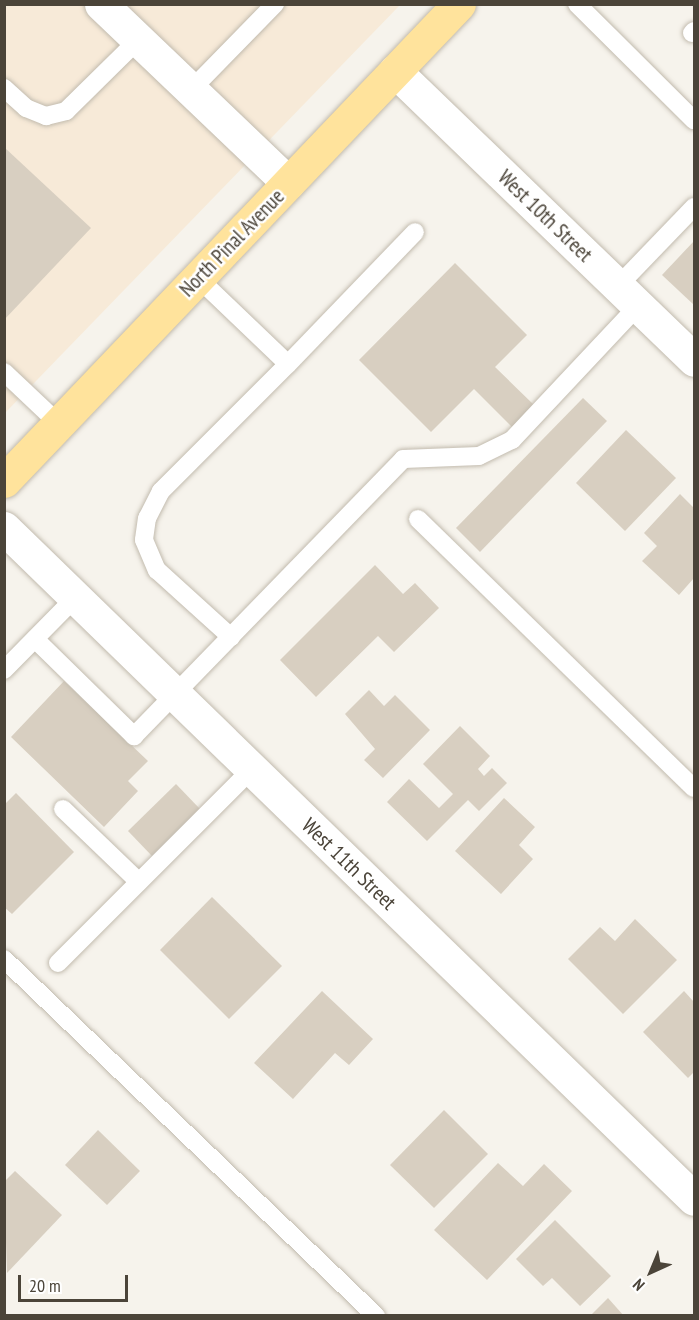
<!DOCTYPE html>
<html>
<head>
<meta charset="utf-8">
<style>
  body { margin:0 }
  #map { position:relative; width:699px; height:1320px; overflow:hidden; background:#f6f3ec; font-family:"PT Sans Narrow",sans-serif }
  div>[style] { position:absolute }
  .commercial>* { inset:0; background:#f7ead8 }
  .building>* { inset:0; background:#d8cfc1 }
  .roads { filter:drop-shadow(0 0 2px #c2bbae) drop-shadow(0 0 2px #c2bbae) }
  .lane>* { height:18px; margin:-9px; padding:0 9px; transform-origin:9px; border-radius:9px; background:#fff }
  .street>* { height:33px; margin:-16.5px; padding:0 16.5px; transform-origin:16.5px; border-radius:16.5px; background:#fff }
  .primary>* { height:33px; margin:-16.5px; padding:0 16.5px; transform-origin:16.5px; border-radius:16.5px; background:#ffe39c }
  span { translate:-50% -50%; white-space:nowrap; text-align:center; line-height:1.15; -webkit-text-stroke:5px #fff; paint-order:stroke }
  .street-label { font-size:21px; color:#4b4439 }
  .frame { position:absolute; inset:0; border:6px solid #4b4439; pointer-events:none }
  .north { position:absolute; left:621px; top:1242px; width:60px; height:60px; -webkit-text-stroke:4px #fff; paint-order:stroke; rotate:224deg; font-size:16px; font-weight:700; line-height:24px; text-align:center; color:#4b4439 }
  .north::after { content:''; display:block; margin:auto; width:21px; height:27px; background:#4b4439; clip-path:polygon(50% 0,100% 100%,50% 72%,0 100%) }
  .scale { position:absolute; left:18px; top:1275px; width:110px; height:27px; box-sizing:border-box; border:3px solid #4b4439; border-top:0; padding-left:8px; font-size:18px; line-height:21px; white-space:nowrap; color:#4b4439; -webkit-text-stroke:4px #fff; paint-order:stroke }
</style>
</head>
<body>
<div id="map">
  <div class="commercial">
    <i style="clip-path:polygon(5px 5px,400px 5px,5px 413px)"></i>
  </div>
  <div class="building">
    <i style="clip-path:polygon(4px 147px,91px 228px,4px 320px)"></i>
    <i style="clip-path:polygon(694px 241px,694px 305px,662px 275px)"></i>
    <i style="clip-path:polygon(455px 263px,527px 335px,495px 367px,534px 405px,512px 427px,474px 389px,431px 432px,359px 360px)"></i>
    <i style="clip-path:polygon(583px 398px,607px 421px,480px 552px,456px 528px)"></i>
    <i style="clip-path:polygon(626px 430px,676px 478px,625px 531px,576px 483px)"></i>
    <i style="clip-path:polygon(680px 494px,694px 508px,694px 578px,679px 595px,642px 561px,657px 546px,644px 533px)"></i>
    <i style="clip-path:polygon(375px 565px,403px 594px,415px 583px,439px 608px,394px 652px,378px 636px,316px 697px,280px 660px)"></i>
    <i style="clip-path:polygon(64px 681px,148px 761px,128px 781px,138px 791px,104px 827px,11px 737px)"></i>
    <i style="clip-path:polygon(369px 690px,384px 706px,395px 695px,430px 730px,383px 778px,364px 760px,375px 749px,345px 714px)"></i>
    <i style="clip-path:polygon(460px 726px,490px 756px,478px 769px,484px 776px,492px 768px,507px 783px,479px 811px,468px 800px,427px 841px,387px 802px,409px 779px,439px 808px,453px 794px,423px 764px)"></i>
    <i style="clip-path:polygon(176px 784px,200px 809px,152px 856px,128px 831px)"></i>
    <i style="clip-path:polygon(16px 793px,74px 852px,12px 914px,4px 907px,4px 805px)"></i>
    <i style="clip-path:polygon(504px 798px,535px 827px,519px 845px,533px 859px,501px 894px,455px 851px)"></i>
    <i style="clip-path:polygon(212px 897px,282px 966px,229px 1019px,160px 950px)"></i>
    <i style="clip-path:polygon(635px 919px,677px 960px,623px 1014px,568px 959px,600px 927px,615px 941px)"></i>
    <i style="clip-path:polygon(322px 991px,373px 1039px,349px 1065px,335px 1053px,293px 1099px,254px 1063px)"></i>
    <i style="clip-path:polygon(684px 991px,694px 1002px,694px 1072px,688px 1078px,643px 1032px)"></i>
    <i style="clip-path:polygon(444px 1110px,488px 1154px,434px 1208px,390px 1165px)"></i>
    <i style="clip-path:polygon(98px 1130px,140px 1171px,107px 1205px,65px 1165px)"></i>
    <i style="clip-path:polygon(498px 1163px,523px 1186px,544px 1164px,572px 1191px,487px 1280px,434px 1230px)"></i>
    <i style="clip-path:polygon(15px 1171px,62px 1215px,7px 1273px,4px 1182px)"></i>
    <i style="clip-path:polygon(555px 1220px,611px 1276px,580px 1306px,552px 1278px,543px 1286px,516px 1259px)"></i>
    <i style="clip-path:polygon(608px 1298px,624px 1316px,590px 1316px)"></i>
  </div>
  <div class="roads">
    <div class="lane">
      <i style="left:577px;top:4px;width:165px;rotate:44.8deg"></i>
      <i style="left:692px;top:33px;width:3px;rotate:-45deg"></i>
      <i style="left:4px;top:88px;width:30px;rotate:42deg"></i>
      <i style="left:26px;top:108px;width:22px;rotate:22deg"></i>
      <i style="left:46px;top:116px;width:21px;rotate:-14deg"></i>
      <i style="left:66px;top:111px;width:101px;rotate:-44.6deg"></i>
      <i style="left:190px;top:91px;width:122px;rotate:-45.7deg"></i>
      <i style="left:198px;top:278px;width:124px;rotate:43.7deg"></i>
      <i style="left:288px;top:364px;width:180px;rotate:135deg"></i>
      <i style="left:161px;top:491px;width:30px;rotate:117deg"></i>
      <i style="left:147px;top:518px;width:22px;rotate:98deg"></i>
      <i style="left:144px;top:540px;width:33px;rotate:67deg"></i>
      <i style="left:157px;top:570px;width:100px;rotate:42.2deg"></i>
      <i style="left:618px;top:286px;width:110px;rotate:-46.1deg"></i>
      <i style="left:288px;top:364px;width:183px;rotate:-46.1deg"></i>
      <i style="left:4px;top:372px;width:76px;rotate:43.4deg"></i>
      <i style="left:418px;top:519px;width:385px;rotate:44.3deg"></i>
      <i style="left:35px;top:639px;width:139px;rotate:44.4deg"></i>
      <i style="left:134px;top:736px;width:386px;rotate:-45.8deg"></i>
      <i style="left:403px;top:459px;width:76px;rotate:-2.3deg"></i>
      <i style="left:479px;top:456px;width:37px;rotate:-26deg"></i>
      <i style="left:512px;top:440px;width:184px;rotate:-46.8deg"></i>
      <i style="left:4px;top:670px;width:103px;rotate:-45.4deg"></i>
      <i style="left:63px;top:809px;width:105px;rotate:43.8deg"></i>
      <i style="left:4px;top:959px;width:516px;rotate:43.82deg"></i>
      <i style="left:58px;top:963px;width:274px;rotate:-45deg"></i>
    </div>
    <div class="street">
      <i style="left:101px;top:4px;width:259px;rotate:43.7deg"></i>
      <i style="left:395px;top:71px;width:416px;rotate:44deg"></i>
      <i style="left:4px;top:528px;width:962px;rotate:44.2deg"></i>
    </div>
    <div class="primary">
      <i style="left:4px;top:481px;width:659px;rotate:-46.35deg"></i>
    </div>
  </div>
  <div class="street-label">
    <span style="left:545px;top:216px;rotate:44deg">West 10th Street</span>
    <span style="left:232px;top:243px;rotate:-46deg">North Pinal Avenue</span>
    <span style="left:349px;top:864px;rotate:44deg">West 11th Street</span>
  </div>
  <div class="frame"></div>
  <div class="north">N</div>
  <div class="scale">20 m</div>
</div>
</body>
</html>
